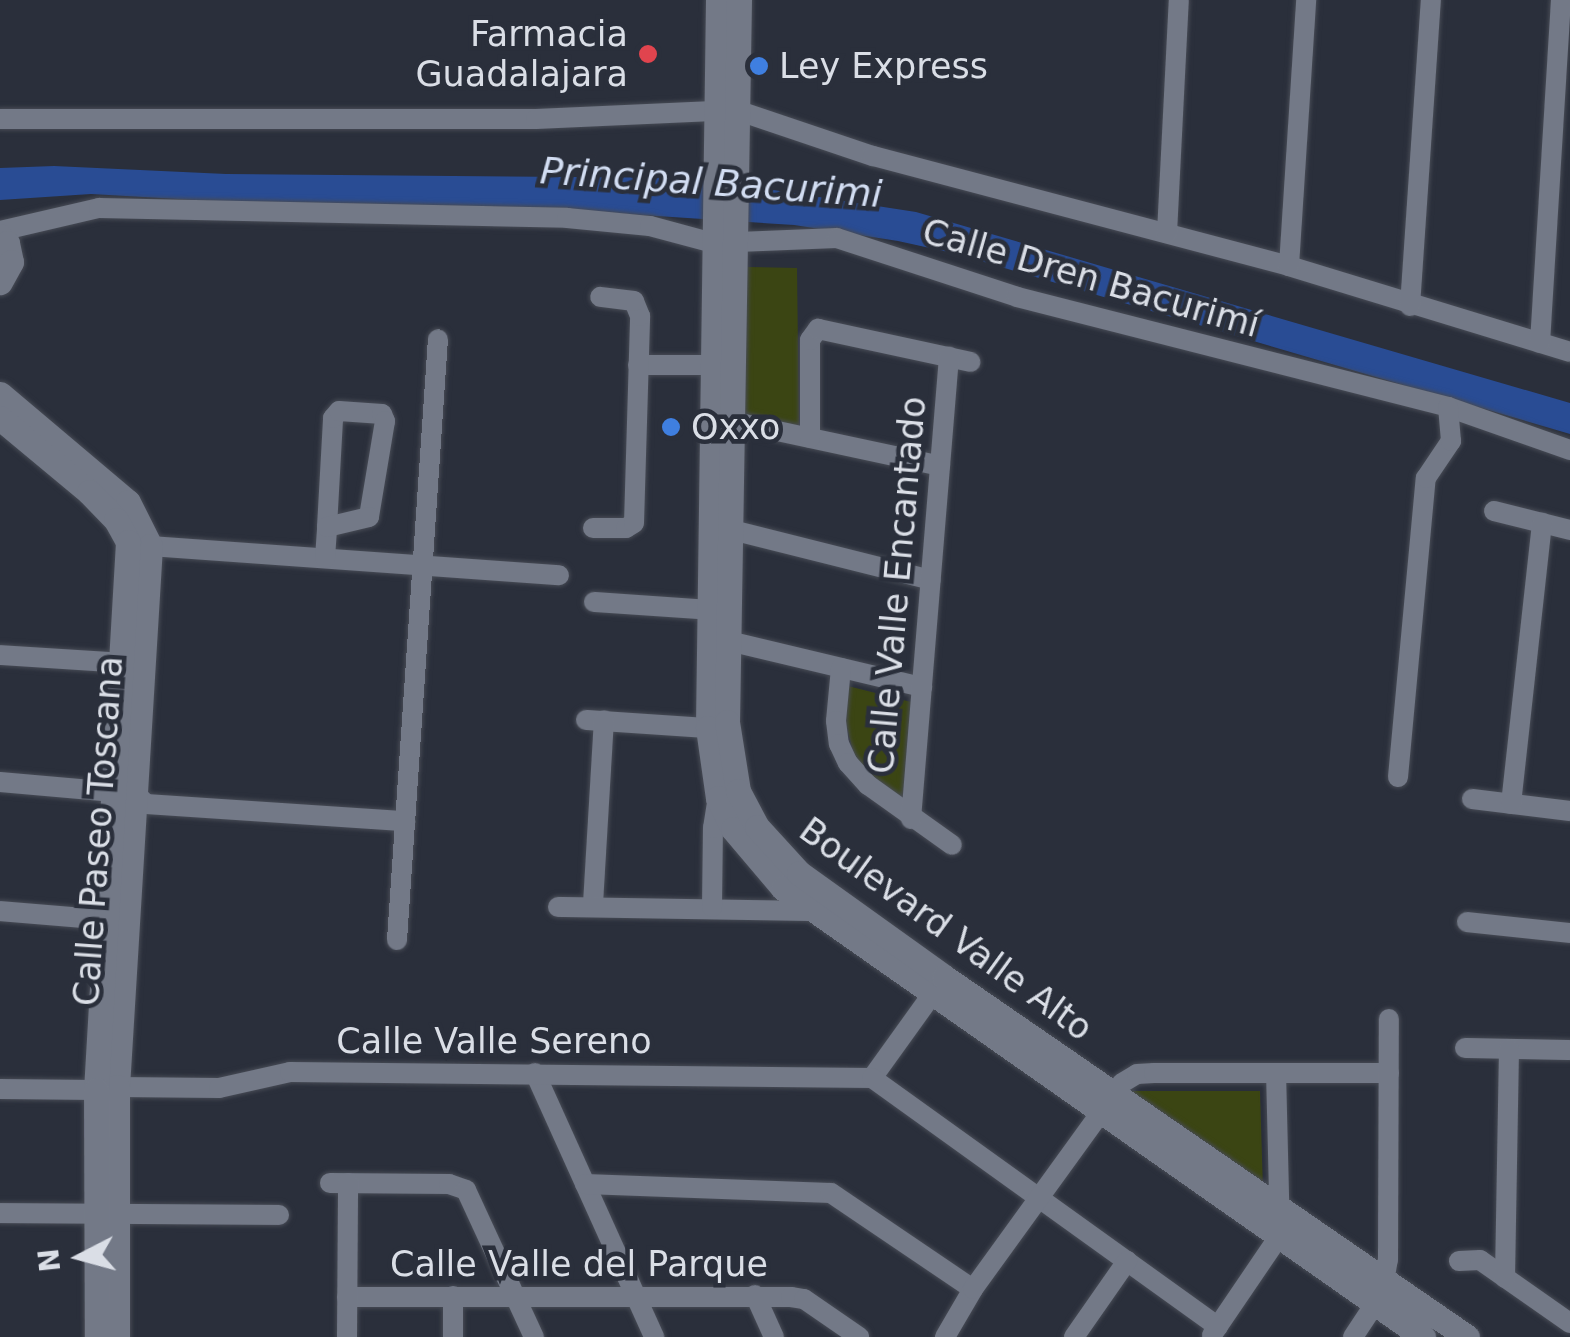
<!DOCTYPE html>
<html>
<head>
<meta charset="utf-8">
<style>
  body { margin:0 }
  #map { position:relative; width:1570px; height:1337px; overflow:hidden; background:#2a2f3b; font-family:"DejaVu Sans",sans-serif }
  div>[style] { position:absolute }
  .green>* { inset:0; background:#3b4513 }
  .water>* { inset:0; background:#294c94 }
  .roads { filter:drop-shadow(0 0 2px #474b55) drop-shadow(0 0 2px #474b55) }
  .street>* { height:20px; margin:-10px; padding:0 10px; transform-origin:10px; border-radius:10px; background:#737987 }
  .secondary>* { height:25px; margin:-12.5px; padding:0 12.5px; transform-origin:12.5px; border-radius:12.5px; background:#737987 }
  .dots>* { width:28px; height:28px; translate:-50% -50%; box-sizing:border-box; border:5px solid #2a2f3b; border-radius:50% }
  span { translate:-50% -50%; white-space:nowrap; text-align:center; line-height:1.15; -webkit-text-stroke:9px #2a2f3b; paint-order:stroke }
  .poi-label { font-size:35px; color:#dadee6 }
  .right { translate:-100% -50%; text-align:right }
  .left { translate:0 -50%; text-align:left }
  .street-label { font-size:35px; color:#dadee6 }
  .water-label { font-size:38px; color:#d2ddf2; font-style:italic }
  .north { position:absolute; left:30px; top:1207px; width:100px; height:100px; -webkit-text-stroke:8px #2a2f3b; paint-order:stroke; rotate:264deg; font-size:28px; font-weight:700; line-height:40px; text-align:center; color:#dadee6 }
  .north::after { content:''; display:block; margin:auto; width:35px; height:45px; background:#dadee6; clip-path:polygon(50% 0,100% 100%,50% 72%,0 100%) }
</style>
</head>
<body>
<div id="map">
  <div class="green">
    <i style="clip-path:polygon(745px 267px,797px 268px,799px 428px,743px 414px)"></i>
    <i style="clip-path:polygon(848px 686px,911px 702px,902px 805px,871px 783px,854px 756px,846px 723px)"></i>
    <i style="clip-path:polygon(1120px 1091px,1260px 1091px,1263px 1190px)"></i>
  </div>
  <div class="water">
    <i style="clip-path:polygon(54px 166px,226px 174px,695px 178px,916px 212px,1570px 403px,1570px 434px,957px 254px,898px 241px,794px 225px,580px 211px,301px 206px,91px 194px,0 200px,0 168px)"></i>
  </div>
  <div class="roads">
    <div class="street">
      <i style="left:0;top:119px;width:536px"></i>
      <i style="left:536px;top:119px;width:200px;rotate:-2.6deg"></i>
      <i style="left:736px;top:110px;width:145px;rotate:18.6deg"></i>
      <i style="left:873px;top:156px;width:430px;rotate:14.8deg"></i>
      <i style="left:1289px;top:266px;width:294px;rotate:17deg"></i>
      <i style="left:0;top:231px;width:102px;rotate:-13.1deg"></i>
      <i style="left:99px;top:208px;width:468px;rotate:1.2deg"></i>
      <i style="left:567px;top:218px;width:83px;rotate:5.5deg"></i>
      <i style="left:650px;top:226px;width:65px;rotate:15.1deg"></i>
      <i style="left:713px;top:243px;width:124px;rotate:-2.3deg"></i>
      <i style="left:837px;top:238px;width:189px;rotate:18.1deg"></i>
      <i style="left:1017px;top:297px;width:445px;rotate:14.3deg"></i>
      <i style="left:1448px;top:407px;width:129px;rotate:19.4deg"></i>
      <i style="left:1167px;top:233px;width:233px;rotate:-87.1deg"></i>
      <i style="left:1289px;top:266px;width:267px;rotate:-86.3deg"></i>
      <i style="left:1410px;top:306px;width:307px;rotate:-86.1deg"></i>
      <i style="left:1540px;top:343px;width:344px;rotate:-86.5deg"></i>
      <i style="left:638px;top:365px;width:73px"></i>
      <i style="left:717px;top:418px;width:228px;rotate:12.1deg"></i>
      <i style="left:810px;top:438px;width:98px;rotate:-90deg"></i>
      <i style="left:810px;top:340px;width:14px;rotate:-54deg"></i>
      <i style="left:818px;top:329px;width:156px;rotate:12.2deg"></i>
      <i style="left:1494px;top:511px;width:78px;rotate:14deg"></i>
      <i style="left:593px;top:528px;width:33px"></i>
      <i style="left:626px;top:528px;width:9px;rotate:-32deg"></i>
      <i style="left:634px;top:523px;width:207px;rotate:-88.3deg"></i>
      <i style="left:640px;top:316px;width:16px;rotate:-112deg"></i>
      <i style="left:634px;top:301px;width:34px;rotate:-173deg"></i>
      <i style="left:728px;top:529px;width:209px;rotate:14.1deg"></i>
      <i style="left:139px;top:552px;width:13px;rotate:-29deg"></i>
      <i style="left:150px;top:546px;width:410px;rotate:4.1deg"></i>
      <i style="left:325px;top:558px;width:31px;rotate:-86deg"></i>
      <i style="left:327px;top:527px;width:109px;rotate:-86.8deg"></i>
      <i style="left:333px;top:418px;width:9px;rotate:-49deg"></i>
      <i style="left:339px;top:411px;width:43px;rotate:4deg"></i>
      <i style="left:382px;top:414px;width:8px;rotate:67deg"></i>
      <i style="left:385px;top:421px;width:97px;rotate:99.5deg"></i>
      <i style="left:369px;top:517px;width:43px;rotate:166.6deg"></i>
      <i style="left:594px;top:602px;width:117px;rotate:3.9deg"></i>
      <i style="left:716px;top:638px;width:212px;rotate:13.4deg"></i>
      <i style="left:0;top:655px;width:123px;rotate:3.7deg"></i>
      <i style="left:841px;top:668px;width:53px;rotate:95.4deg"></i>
      <i style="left:836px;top:721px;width:23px;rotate:83deg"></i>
      <i style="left:839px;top:744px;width:21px;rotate:65deg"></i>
      <i style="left:848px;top:763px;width:30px;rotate:48deg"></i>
      <i style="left:868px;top:785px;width:103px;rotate:35.5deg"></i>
      <i style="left:586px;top:720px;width:122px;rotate:3.8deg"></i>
      <i style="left:1398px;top:777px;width:300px;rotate:-84.7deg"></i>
      <i style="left:1426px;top:478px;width:45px;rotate:-56deg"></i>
      <i style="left:1451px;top:441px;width:34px;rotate:-95deg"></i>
      <i style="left:0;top:782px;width:137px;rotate:5deg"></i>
      <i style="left:136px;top:794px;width:14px;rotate:45deg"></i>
      <i style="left:146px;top:804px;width:260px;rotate:3.8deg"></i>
      <i style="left:1472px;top:799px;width:99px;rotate:7deg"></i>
      <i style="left:1511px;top:804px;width:283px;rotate:-83.7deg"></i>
      <i style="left:911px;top:819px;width:464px;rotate:-85.3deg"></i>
      <i style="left:593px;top:904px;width:184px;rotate:-86.6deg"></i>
      <i style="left:558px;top:907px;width:257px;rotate:0.9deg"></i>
      <i style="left:712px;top:907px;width:79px;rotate:-89.3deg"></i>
      <i style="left:713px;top:828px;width:30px;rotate:-81deg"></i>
      <i style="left:0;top:911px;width:107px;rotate:4.8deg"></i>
      <i style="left:1467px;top:922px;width:104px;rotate:6.1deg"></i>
      <i style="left:397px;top:940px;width:602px;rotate:-86.1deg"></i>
      <i style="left:1465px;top:1048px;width:105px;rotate:1.1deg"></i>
      <i style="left:535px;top:1073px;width:290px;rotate:65.7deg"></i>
      <i style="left:872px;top:1078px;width:118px;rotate:-54.3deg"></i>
      <i style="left:117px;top:1087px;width:102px;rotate:0.6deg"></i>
      <i style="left:219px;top:1088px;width:73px;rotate:-12.7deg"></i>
      <i style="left:290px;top:1072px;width:582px;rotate:0.59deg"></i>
      <i style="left:872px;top:1078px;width:426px;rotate:35.7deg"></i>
      <i style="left:0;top:1089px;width:96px;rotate:0.6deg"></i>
      <i style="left:330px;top:1183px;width:119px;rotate:0.5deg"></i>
      <i style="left:449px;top:1184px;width:18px;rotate:19deg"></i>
      <i style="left:466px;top:1190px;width:162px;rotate:65.2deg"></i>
      <i style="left:585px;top:1184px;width:246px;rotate:2.1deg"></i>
      <i style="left:831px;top:1193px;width:171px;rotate:34.1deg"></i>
      <i style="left:0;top:1213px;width:279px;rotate:0.4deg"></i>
      <i style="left:1459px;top:1261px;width:21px;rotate:-3deg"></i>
      <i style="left:1480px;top:1260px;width:110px;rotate:35deg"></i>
      <i style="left:1505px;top:1278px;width:229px;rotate:-89deg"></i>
      <i style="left:755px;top:1295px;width:46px;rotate:65.7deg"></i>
      <i style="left:347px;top:1297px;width:444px"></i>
      <i style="left:791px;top:1297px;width:13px;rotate:9deg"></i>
      <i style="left:804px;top:1299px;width:67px;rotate:34.6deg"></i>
      <i style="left:1212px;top:1335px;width:121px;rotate:-55.8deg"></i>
      <i style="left:1280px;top:1235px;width:162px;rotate:-91.4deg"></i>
      <i style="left:347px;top:1337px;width:154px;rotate:-89.6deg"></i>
      <i style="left:453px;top:1337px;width:41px;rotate:-90deg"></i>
      <i style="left:945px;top:1337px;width:56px;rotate:-59.7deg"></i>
      <i style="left:973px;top:1289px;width:254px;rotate:-54.1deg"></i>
      <i style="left:1122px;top:1083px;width:17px;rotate:-31deg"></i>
      <i style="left:1137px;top:1074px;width:17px;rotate:-3deg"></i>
      <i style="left:1154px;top:1073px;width:235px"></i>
      <i style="left:1074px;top:1337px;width:93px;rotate:-55.1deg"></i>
      <i style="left:1353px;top:1337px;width:53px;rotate:-56.6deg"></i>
      <i style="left:1382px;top:1293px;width:34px;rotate:-80deg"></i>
      <i style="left:1388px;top:1260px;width:241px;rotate:-89.8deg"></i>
    </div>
    <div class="secondary">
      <i style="left:718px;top:0;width:728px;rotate:90.79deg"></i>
      <i style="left:708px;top:728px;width:71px;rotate:81.9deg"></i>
      <i style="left:718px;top:798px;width:34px;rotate:64deg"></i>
      <i style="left:733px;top:829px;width:77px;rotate:49.7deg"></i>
      <i style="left:783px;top:888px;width:782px;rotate:35.05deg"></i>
      <i style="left:739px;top:0;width:722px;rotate:90.95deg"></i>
      <i style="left:727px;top:722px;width:70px;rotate:80.9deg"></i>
      <i style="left:738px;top:791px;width:41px;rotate:62.2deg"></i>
      <i style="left:757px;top:827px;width:62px;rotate:47.6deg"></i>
      <i style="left:799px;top:873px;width:178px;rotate:35.6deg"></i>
      <i style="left:944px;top:977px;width:635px;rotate:34.54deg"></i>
      <i style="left:0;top:236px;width:10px;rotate:45deg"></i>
      <i style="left:7px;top:243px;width:19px;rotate:78deg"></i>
      <i style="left:11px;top:262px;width:23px;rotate:119deg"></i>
      <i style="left:0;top:394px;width:167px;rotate:40.2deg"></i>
      <i style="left:128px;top:502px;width:49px;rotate:63.4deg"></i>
      <i style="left:150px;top:546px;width:542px;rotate:93.49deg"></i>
      <i style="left:117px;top:1087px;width:250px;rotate:90deg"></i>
      <i style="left:0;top:418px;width:116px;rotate:39.7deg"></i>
      <i style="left:89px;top:492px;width:39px;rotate:46deg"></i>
      <i style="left:116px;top:520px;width:25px;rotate:61deg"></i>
      <i style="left:128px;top:542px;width:549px;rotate:93.34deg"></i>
      <i style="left:96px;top:1090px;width:247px;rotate:89.8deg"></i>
    </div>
  </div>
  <div class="dots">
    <i style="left:648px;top:54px;background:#e0444e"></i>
    <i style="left:759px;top:66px;background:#3f7fe0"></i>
    <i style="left:671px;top:427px;background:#3f7fe0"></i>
  </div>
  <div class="poi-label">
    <span class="right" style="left:628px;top:54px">Farmacia<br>Guadalajara</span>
    <span class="left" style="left:779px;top:66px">Ley Express</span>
    <span class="left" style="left:691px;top:427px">Oxxo</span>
  </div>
  <div class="street-label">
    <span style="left:1091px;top:278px;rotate:16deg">Calle Dren Bacurimí</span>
    <span style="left:897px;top:585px;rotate:-85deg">Calle Valle Encantado</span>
    <span style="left:98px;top:831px;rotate:-86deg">Calle Paseo Toscana</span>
    <span style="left:946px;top:929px;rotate:36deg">Boulevard Valle Alto</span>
    <span style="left:494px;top:1041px">Calle Valle Sereno</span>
    <span style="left:579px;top:1264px">Calle Valle del Parque</span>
  </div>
  <div class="water-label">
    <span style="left:711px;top:183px;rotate:4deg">Principal Bacurimi</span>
  </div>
  <div class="north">N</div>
</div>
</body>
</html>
